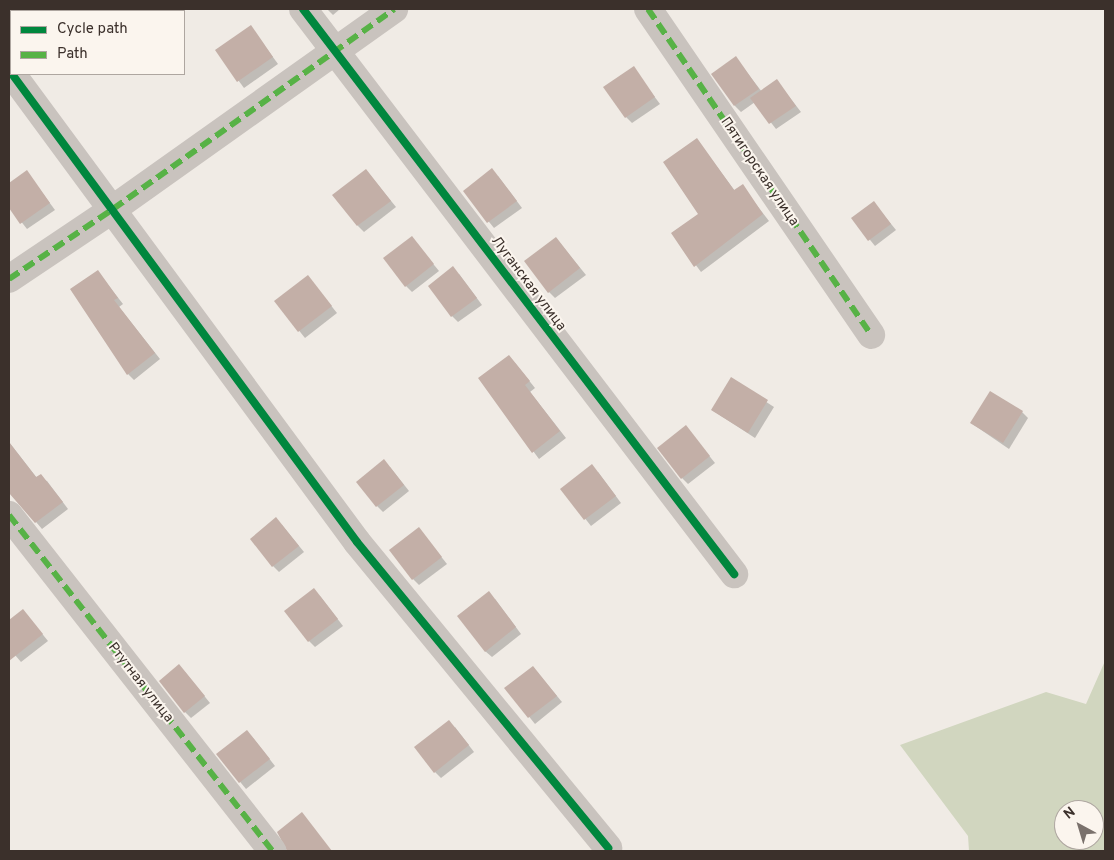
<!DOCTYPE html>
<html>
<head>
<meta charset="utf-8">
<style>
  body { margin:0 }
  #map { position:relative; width:1114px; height:860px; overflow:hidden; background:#f0ebe5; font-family:Overpass,sans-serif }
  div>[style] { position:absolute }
  .green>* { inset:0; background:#d1d6bf }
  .shadow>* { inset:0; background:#0003 }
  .building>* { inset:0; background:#c3afa7 }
  .street>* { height:28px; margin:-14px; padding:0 14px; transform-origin:14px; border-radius:14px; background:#c9c3be }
  .quiet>* { height:6px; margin-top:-3px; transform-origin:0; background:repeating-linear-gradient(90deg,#57b246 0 12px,transparent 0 18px) }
  .cycleway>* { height:8px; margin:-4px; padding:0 4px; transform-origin:4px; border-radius:4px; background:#00873e }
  span { translate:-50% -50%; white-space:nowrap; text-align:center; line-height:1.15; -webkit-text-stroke:4px #fbf5ee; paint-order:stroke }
  .street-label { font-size:14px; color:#3b302b }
  .frame { position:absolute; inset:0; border:10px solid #3b302b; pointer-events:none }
  .legend { position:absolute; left:10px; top:10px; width:175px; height:65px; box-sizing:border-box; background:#fbf5ee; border:1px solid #aea6a0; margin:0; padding:6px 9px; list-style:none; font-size:15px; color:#3b302b }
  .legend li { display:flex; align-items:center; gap:10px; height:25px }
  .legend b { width:25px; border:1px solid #aea6a0 }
  .north { position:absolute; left:1054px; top:800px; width:50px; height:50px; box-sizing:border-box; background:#fbf5ee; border:1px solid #aea6a0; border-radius:50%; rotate:321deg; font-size:14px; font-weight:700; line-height:20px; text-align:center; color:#3b302b }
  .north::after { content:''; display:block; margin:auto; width:18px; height:22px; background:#7a716c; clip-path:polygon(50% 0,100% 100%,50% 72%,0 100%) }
</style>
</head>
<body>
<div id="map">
  <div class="green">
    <i style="clip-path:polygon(evenodd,1105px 661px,1105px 851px,969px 851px,968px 836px,900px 745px,1046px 692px,1086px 704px,1105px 661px,1064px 810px,1094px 810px,1094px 840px,1064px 840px,1064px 810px)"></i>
  </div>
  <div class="shadow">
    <i style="clip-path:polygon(9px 9px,28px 11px,11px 11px,11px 39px)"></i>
    <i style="clip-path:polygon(327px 9px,340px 9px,333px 15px)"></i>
    <i style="clip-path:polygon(251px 27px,278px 64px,244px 88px,216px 50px)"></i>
    <i style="clip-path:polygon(736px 58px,762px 92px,777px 81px,801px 112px,776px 129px,755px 102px,741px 112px,735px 106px)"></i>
    <i style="clip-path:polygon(633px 68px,660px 104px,632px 123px,626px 117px)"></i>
    <i style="clip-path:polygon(697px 140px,735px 191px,742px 186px,769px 221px,701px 272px,672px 233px,700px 214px)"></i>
    <i style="clip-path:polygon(366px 170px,396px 207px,364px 232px,358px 226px)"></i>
    <i style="clip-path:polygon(27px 172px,55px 210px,27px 229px,9px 206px,9px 184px)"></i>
    <i style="clip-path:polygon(498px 176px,522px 208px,494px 228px,464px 191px)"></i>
    <i style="clip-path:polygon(874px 203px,896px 230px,875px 246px,853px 219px)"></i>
    <i style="clip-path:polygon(412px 238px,439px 271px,412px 292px,406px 286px)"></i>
    <i style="clip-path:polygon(556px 238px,586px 275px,555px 298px,549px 292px)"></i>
    <i style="clip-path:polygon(98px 272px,123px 304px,119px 307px,160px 359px,134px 380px,128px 374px)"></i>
    <i style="clip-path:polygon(459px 274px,482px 305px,458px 322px,452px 316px)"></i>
    <i style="clip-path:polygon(308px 277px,337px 313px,305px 338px,276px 302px)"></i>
    <i style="clip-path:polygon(515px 363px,535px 388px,530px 392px,566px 438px,539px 459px,480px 379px)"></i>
    <i style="clip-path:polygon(731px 379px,774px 407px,755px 438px,712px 410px)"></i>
    <i style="clip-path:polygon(1022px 412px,1028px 418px,1009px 449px,971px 423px)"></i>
    <i style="clip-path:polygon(686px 427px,715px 463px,688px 484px,682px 478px)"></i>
    <i style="clip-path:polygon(9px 442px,37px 478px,47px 481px,68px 509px,42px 529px,9px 490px)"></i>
    <i style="clip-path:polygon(390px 467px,409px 491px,383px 512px,377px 506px)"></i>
    <i style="clip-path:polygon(598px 472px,621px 503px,591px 526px,562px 489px)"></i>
    <i style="clip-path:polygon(282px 525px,304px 552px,279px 572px,273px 566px)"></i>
    <i style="clip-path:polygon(419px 529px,447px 564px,419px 585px,413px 579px)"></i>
    <i style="clip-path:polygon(320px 596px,343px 626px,315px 647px,309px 641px)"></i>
    <i style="clip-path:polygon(495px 599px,521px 634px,492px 657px,485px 651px)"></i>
    <i style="clip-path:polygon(23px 610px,48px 641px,21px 662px,9px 648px,9px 621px)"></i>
    <i style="clip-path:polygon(533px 667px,562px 702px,535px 724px,506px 688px)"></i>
    <i style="clip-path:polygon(185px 672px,210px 703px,191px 718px,185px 712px)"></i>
    <i style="clip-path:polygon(455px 727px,474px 752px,441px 778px,435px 772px)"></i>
    <i style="clip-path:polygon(253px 738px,275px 766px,246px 789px,218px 755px)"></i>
  </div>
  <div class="building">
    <i style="clip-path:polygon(251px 25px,273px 57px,237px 82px,215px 50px)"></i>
    <i style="clip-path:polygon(736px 56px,759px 89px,734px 106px,711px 74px)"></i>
    <i style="clip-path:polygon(634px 66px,655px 97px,625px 118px,603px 87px)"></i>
    <i style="clip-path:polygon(777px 79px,796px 106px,769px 124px,750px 98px)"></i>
    <i style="clip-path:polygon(697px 138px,734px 190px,743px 184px,763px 214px,694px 267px,671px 233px,698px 214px,663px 162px)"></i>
    <i style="clip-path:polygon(492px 168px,517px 201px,487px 223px,463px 191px)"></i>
    <i style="clip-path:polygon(366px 169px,391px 201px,357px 226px,332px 195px)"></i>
    <i style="clip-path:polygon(27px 170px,50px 203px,20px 224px,9px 208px,9px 183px)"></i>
    <i style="clip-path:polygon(874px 201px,891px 224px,868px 241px,851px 218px)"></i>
    <i style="clip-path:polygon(412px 236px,434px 264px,405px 287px,383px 258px)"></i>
    <i style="clip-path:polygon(556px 237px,580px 268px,548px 293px,524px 261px)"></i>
    <i style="clip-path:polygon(453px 266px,477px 298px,451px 317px,428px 286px)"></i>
    <i style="clip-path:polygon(98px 270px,118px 298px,114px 300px,155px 353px,127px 375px,70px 289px)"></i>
    <i style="clip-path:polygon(308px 275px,332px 306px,298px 332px,274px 301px)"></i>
    <i style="clip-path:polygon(509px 355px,530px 381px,525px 385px,560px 431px,532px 453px,478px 378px)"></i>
    <i style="clip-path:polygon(731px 377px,768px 400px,748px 433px,711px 410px)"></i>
    <i style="clip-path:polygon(990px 391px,1023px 411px,1003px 443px,970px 423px)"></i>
    <i style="clip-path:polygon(686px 425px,710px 456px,681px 479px,657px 448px)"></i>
    <i style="clip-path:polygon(9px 442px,36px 477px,41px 474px,63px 502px,35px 523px,9px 493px)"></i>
    <i style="clip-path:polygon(384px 459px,404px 485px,376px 507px,356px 482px)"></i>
    <i style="clip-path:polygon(592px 464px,616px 496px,584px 520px,560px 489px)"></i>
    <i style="clip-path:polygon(276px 517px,299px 546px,272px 567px,250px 539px)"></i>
    <i style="clip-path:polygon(419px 527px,442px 557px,412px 580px,389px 550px)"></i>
    <i style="clip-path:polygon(314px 588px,338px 619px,308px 642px,284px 611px)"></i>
    <i style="clip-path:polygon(489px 591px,516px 627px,485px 652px,457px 616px)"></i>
    <i style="clip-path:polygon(23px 609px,43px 634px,9px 661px,9px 620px)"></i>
    <i style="clip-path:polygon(179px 664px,205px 696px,184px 713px,159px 681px)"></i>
    <i style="clip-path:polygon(533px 666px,557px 696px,528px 718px,504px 688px)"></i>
    <i style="clip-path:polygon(449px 720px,469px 745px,434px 773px,414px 747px)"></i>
    <i style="clip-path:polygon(247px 730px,270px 759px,239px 783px,216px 754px)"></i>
    <i style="clip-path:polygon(302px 812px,332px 851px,287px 851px,277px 832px)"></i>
  </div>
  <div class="street">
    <i style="left:303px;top:9px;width:711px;rotate:52.66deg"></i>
    <i style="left:648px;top:9px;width:395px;rotate:55.6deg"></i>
    <i style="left:12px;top:74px;width:581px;rotate:53.6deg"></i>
    <i style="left:357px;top:542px;width:396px;rotate:50.6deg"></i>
    <i style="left:9px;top:279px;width:125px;rotate:-33.9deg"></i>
    <i style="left:113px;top:209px;width:345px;rotate:-35.4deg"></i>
    <i style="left:9px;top:515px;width:427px;rotate:51.9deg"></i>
  </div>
  <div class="quiet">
    <i style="left:648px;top:9px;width:395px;rotate:55.6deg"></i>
    <i style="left:9px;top:279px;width:125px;rotate:-33.9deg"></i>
    <i style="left:113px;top:209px;width:345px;rotate:-35.4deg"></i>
    <i style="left:9px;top:515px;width:427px;rotate:51.9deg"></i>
  </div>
  <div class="cycleway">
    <i style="left:303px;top:9px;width:711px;rotate:52.66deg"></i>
    <i style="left:12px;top:74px;width:581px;rotate:53.6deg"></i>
    <i style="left:357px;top:542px;width:396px;rotate:50.6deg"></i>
  </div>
  <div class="street-label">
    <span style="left:759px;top:172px;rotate:56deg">Пятигорская улица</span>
    <span style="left:528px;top:284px;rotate:53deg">Луганская улица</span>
    <span style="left:140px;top:683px;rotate:52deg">Ртутная улица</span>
  </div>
  <div class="frame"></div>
  <ul class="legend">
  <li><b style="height:6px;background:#00873e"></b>Cycle path</li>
  <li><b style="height:6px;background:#57b246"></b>Path</li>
  </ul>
  <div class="north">N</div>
</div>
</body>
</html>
